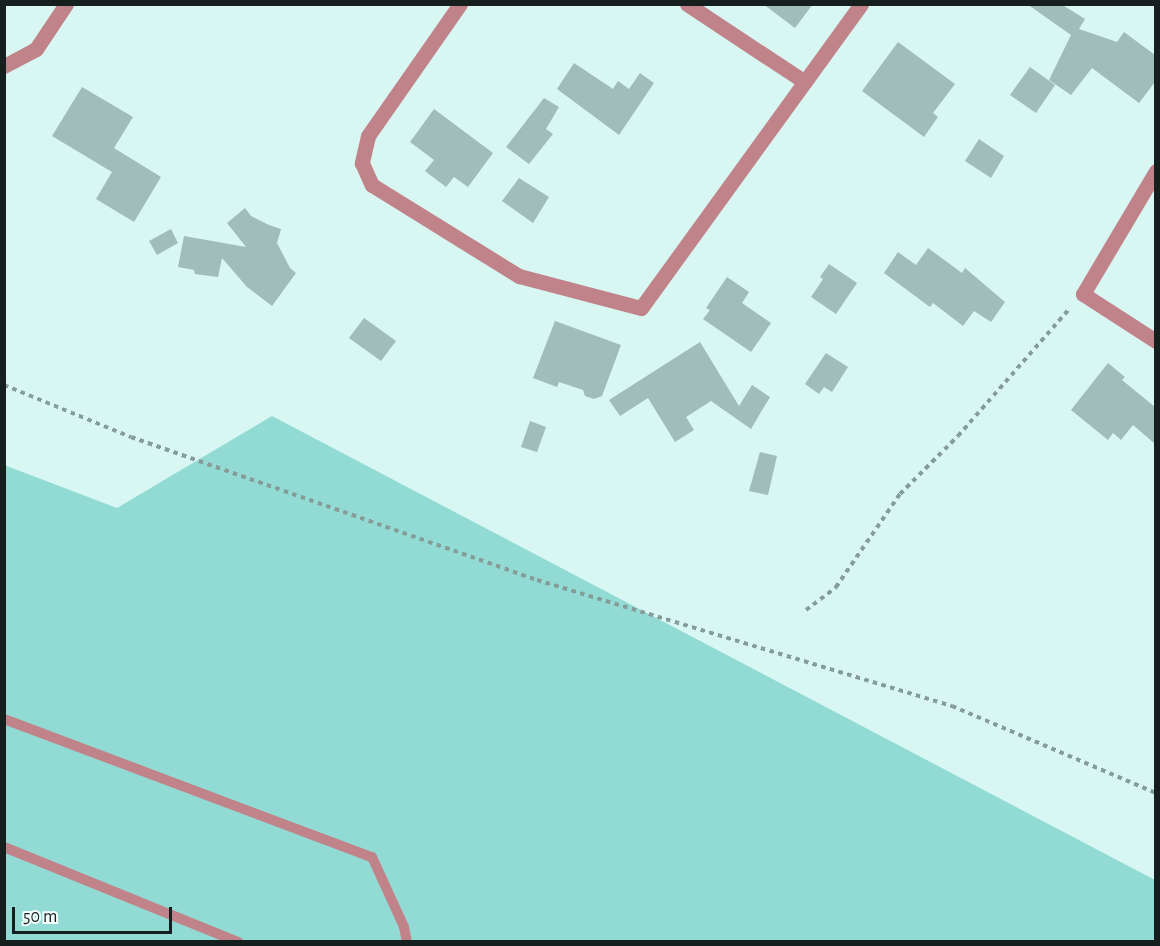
<!DOCTYPE html>
<html>
<head>
<meta charset="utf-8">
<style>
  body { margin:0 }
  #map { position:relative; width:1160px; height:946px; overflow:hidden; background:#d8f6f2; font-family:"Alegreya Sans",sans-serif }
  div>[style] { position:absolute }
  .green>* { inset:0; background:#92dbd4 }
  .building>* { inset:0; background:#a0bdb9 }
  .path>* { height:4px; margin-top:-2px; transform-origin:0; background:repeating-linear-gradient(90deg,#869c99 0 4.5px,transparent 0 9px) }
  .lane>* { height:10px; margin:-5px; padding:0 5px; transform-origin:5px; border-radius:5px; background:#c1838a }
  .street>* { height:15px; margin:-7.5px; padding:0 7.5px; transform-origin:7.5px; border-radius:7.5px; background:#c1838a }
  span { translate:-50% -50%; white-space:nowrap; text-align:center; line-height:1.15; -webkit-text-stroke:4.5px #f3fffd; paint-order:stroke }
  .frame { position:absolute; inset:0; border:6px solid #141f1e; pointer-events:none }
  .scale { position:absolute; left:12px; top:907px; width:160px; height:27px; box-sizing:border-box; border:3px solid #141f1e; border-top:0; padding-left:8px; font-size:18px; line-height:21px; white-space:nowrap; color:#141f1e; -webkit-text-stroke:4px #f3fffd; paint-order:stroke }
</style>
</head>
<body>
<div id="map">
  <div class="green">
    <i style="clip-path:polygon(272px 416px,1155px 880px,1155px 941px,5px 941px,4px 465px,117px 508px)"></i>
  </div>
  <div class="building">
    <i style="clip-path:polygon(763px 4px,813px 4px,795px 28px)"></i>
    <i style="clip-path:polygon(1027px 4px,1061px 4px,1085px 19px,1079px 29px,1117px 42px,1124px 32px,1155px 55px,1155px 82px,1139px 103px,1092px 68px,1071px 95px,1049px 80px,1071px 35px)"></i>
    <i style="clip-path:polygon(898px 42px,955px 84px,933px 113px,938px 117px,924px 137px,862px 91px)"></i>
    <i style="clip-path:polygon(574px 63px,613px 89px,618px 81px,629px 89px,640px 73px,654px 83px,619px 135px,557px 89px)"></i>
    <i style="clip-path:polygon(1030px 67px,1055px 85px,1036px 113px,1010px 95px)"></i>
    <i style="clip-path:polygon(82px 87px,133px 117px,114px 148px,161px 177px,134px 222px,96px 199px,112px 172px,52px 136px)"></i>
    <i style="clip-path:polygon(544px 98px,559px 107px,546px 129px,553px 134px,529px 164px,506px 147px)"></i>
    <i style="clip-path:polygon(434px 109px,493px 153px,468px 187px,454px 177px,446px 187px,425px 171px,434px 160px,410px 142px)"></i>
    <i style="clip-path:polygon(979px 139px,1004px 156px,991px 178px,965px 161px)"></i>
    <i style="clip-path:polygon(519px 178px,549px 197px,533px 223px,502px 201px)"></i>
    <i style="clip-path:polygon(245px 208px,251px 216px,269px 225px,281px 229px,277px 243px,290px 268px,296px 273px,272px 306px,247px 287px,222px 258px,218px 277px,195px 274px,194px 270px,178px 267px,184px 236px,246px 247px,227px 223px)"></i>
    <i style="clip-path:polygon(171px 229px,178px 243px,157px 255px,149px 241px)"></i>
    <i style="clip-path:polygon(928px 248px,962px 273px,965px 268px,1005px 302px,991px 322px,974px 311px,963px 326px,933px 303px,930px 307px,884px 273px,898px 252px,916px 265px)"></i>
    <i style="clip-path:polygon(829px 264px,857px 283px,836px 314px,811px 297px,823px 279px,820px 277px)"></i>
    <i style="clip-path:polygon(727px 277px,749px 292px,742px 303px,771px 323px,751px 352px,703px 319px,710px 310px,706px 308px)"></i>
    <i style="clip-path:polygon(364px 318px,396px 341px,381px 361px,349px 338px)"></i>
    <i style="clip-path:polygon(555px 321px,621px 345px,602px 396px,594px 399px,585px 396px,583px 390px,559px 382px,557px 387px,533px 378px)"></i>
    <i style="clip-path:polygon(700px 342px,739px 406px,752px 385px,770px 397px,751px 429px,711px 401px,686px 417px,694px 430px,675px 442px,648px 398px,620px 416px,609px 400px)"></i>
    <i style="clip-path:polygon(826px 353px,848px 367px,832px 392px,824px 387px,819px 394px,805px 384px)"></i>
    <i style="clip-path:polygon(1108px 363px,1125px 377px,1122px 380px,1155px 407px,1155px 444px,1133px 425px,1121px 440px,1113px 433px,1108px 440px,1071px 410px)"></i>
    <i style="clip-path:polygon(530px 421px,546px 427px,537px 452px,521px 447px)"></i>
    <i style="clip-path:polygon(760px 452px,777px 456px,768px 495px,749px 491px)"></i>
  </div>
  <div class="path">
    <i style="left:4px;top:385px;width:137px;rotate:22.3deg"></i>
    <i style="left:131px;top:437px;width:430px;rotate:19.4deg"></i>
    <i style="left:537px;top:580px;width:434px;rotate:16.9deg"></i>
    <i style="left:952px;top:706px;width:222px;rotate:23.1deg"></i>
    <i style="left:806px;top:610px;width:38px;rotate:-37deg"></i>
    <i style="left:836px;top:587px;width:113px;rotate:-55.5deg"></i>
    <i style="left:900px;top:494px;width:82px;rotate:-45deg"></i>
    <i style="left:958px;top:436px;width:171px;rotate:-48.8deg"></i>
  </div>
  <div class="lane">
    <i style="left:4px;top:719px;width:393px;rotate:20.6deg"></i>
    <i style="left:372px;top:857px;width:77px;rotate:65.4deg"></i>
    <i style="left:404px;top:927px;width:15px;rotate:79deg"></i>
    <i style="left:4px;top:847px;width:253px;rotate:22.1deg"></i>
  </div>
  <div class="street">
    <i style="left:460px;top:4px;width:161px;rotate:124.9deg"></i>
    <i style="left:368px;top:136px;width:28px;rotate:103deg"></i>
    <i style="left:362px;top:163px;width:24px;rotate:66deg"></i>
    <i style="left:372px;top:185px;width:173px;rotate:31.8deg"></i>
    <i style="left:519px;top:276px;width:126px;rotate:14.7deg"></i>
    <i style="left:641px;top:308px;width:375px;rotate:-54.1deg"></i>
    <i style="left:687px;top:4px;width:141px;rotate:33.5deg"></i>
    <i style="left:4px;top:66px;width:36px;rotate:-28deg"></i>
    <i style="left:36px;top:49px;width:54px;rotate:-56.3deg"></i>
    <i style="left:1156px;top:171px;width:143px;rotate:120.7deg"></i>
    <i style="left:1083px;top:294px;width:87px;rotate:32.8deg"></i>
  </div>
  <div class="frame"></div>
  <div class="scale">50 m</div>
</div>
</body>
</html>
